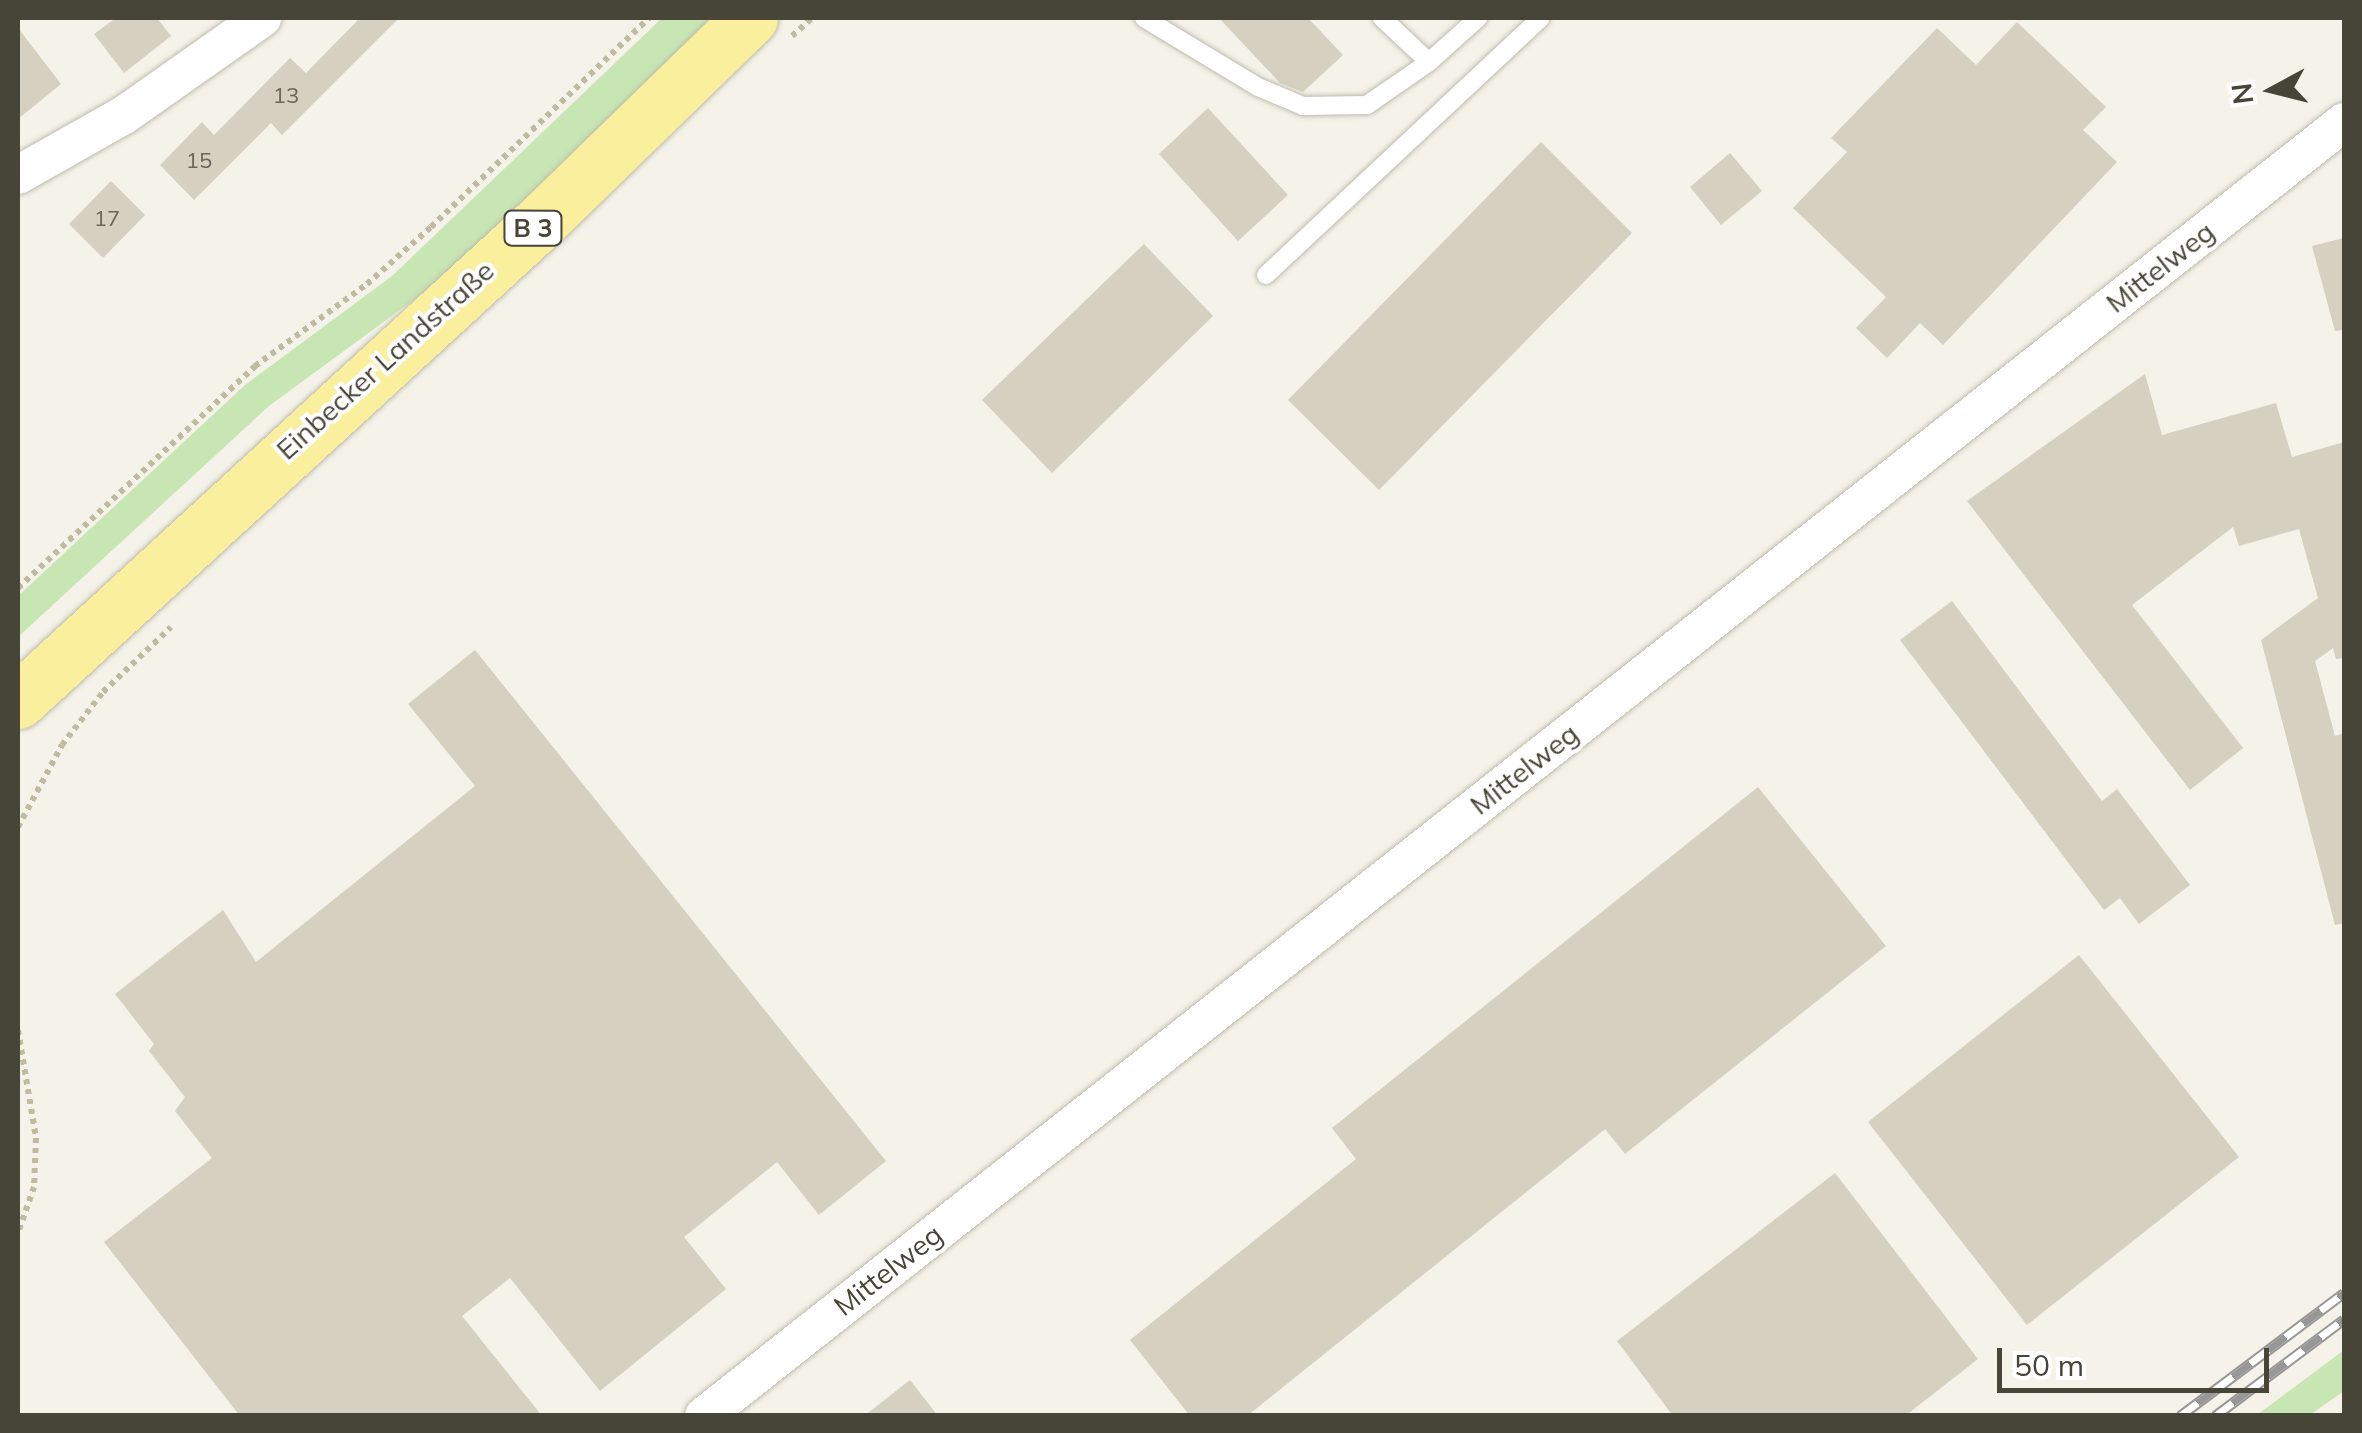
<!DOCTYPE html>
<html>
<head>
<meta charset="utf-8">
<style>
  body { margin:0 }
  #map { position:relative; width:2362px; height:1433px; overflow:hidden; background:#f4f2e9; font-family:Mulish,sans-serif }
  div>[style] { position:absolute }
  .green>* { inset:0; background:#c7e6b4 }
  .building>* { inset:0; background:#d5d0bf }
  .path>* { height:6px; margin-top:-3px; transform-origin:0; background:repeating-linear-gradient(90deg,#c0ba9e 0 5px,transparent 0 10px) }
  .roads { filter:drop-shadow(0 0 2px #bfbcac) drop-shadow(0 0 2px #bfbcac) }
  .lane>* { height:18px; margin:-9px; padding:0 9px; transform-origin:9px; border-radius:9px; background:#fff }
  .street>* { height:38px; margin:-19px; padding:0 19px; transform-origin:19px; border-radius:19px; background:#fff }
  .primary>* { height:55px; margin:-27.5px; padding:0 27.5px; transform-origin:27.5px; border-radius:27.5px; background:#faef9c }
  .rail>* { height:11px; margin-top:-5.5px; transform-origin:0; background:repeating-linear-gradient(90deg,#fff 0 22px,#979797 0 44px); box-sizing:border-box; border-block:2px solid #979797 }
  span { translate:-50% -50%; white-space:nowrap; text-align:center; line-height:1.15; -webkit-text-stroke:8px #fff; paint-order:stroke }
  .number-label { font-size:22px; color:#6a675a }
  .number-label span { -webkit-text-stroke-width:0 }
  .shield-label span { padding:2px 8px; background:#fff; border:2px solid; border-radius:8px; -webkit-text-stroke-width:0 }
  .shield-label { font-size:25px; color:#474438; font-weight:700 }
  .street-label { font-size:28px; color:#474438 }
  .frame { position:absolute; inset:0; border:20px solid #474438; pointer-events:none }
  .north { position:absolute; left:2222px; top:40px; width:100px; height:100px; -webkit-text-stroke:8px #fff; paint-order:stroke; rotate:263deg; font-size:28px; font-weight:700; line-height:40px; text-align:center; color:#474438 }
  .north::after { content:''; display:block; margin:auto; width:35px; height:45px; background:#474438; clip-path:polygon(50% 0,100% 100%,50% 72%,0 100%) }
  .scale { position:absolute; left:1997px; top:1348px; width:272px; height:45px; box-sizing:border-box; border:5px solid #474438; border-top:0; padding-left:12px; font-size:30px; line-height:35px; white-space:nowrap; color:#474438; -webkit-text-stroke:8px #fff; paint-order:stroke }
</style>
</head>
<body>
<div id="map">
  <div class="green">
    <i style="clip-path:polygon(662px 18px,713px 18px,592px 142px,423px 293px,269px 406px,18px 637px,18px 596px,245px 385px,392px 276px)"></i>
    <i style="clip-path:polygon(2344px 1350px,2344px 1391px,2310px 1415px,2257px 1415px)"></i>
  </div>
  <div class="building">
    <i style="clip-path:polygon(116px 18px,157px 18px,171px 36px,124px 73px,94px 34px)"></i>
    <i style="clip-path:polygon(360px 18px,399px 18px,282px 135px,271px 123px,194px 200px,160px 165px,202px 122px,214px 135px,290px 58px,306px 73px)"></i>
    <i style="clip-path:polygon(1219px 18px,1308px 18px,1343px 55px,1303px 92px,1280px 83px)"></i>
    <i style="clip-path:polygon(2017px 22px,2106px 107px,2083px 130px,2117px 162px,1943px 345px,1920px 323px,1887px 358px,1856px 328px,1886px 297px,1793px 208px,1847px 152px,1831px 138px,1937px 28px,1976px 65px)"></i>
    <i style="clip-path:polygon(18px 28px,61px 84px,18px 119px)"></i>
    <i style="clip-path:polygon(1208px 108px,1288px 195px,1238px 241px,1159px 154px)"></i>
    <i style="clip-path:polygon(1541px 142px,1632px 233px,1379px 490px,1288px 400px)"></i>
    <i style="clip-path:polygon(1730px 153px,1762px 191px,1721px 225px,1690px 187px)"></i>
    <i style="clip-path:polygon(111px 181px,145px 215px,103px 258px,69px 224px)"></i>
    <i style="clip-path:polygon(2344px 238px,2344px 330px,2335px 331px,2312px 246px)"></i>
    <i style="clip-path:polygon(1144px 244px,1213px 316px,1052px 473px,982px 400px)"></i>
    <i style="clip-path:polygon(2145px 374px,2162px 435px,2276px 403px,2292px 457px,2344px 442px,2344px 658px,2336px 659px,2333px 648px,2315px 661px,2335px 736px,2344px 733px,2344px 923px,2335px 925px,2261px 640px,2318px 598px,2299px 529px,2239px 546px,2233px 527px,2132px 605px,2243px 748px,2190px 790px,1967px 501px)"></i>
    <i style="clip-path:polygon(1952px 601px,2102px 801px,2117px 789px,2190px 885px,2139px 924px,2120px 898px,2104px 910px,1900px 640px)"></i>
    <i style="clip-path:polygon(475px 650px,886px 1161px,819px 1215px,777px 1162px,684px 1237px,726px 1289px,600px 1391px,510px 1278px,462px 1316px,542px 1416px,240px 1416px,104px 1242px,212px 1158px,175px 1111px,185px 1097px,149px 1051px,154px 1044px,115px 994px,223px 910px,256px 962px,475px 786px,408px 704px)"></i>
    <i style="clip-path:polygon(1758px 787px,1886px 946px,1625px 1154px,1605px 1129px,1247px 1416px,1190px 1416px,1130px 1340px,1356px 1159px,1332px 1128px)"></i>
    <i style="clip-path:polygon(2079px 955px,2239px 1157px,2027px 1325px,1868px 1122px)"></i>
    <i style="clip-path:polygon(1835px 1173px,1978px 1359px,1905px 1416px,1673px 1416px,1617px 1341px)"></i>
    <i style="clip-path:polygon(910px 1380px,938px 1416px,864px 1416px)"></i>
  </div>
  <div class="path">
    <i style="left:792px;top:36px;width:27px;rotate:-42deg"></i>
    <i style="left:18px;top:588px;width:325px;rotate:-43.1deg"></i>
    <i style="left:255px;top:366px;width:139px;rotate:-36.2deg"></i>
    <i style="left:367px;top:284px;width:86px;rotate:-41.7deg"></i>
    <i style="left:431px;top:227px;width:302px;rotate:-43.8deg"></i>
    <i style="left:18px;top:827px;width:93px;rotate:-61.8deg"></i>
    <i style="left:62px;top:745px;width:67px;rotate:-52.3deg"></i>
    <i style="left:103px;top:692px;width:94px;rotate:-43.7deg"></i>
    <i style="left:18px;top:1030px;width:109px;rotate:80.5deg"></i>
    <i style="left:36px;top:1138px;width:49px;rotate:92.3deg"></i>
    <i style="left:34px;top:1187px;width:49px;rotate:109.2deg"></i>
  </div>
  <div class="roads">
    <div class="lane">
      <i style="left:1144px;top:18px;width:133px;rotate:31.2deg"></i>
      <i style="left:1258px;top:87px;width:49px;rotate:22.9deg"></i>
      <i style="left:1303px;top:106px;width:64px;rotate:-0.9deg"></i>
      <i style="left:1367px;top:105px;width:75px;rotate:-34.7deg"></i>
      <i style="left:1429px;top:62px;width:66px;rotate:-41.9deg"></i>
      <i style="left:1382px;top:18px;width:64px;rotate:43.1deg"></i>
      <i style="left:1266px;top:275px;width:376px;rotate:-43.1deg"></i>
    </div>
    <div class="street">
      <i style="left:18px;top:175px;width:122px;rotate:-29.5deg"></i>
      <i style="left:124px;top:115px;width:169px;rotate:-35.1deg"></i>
      <i style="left:704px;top:1416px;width:2089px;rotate:-38.27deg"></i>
    </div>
    <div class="primary">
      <i style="left:18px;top:701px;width:706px;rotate:-42.53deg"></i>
      <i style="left:538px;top:224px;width:296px;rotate:-44.2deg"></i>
    </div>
  </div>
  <div class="rail">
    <i style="left:2180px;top:1416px;width:205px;rotate:-36.9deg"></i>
    <i style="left:2215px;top:1416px;width:161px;rotate:-36.9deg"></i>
  </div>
  <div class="number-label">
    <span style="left:286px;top:96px">13</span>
    <span style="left:199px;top:161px">15</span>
    <span style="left:107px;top:219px">17</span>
  </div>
  <div class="shield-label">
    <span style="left:533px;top:228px">B 3</span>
  </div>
  <div class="street-label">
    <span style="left:2160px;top:267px;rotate:-38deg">Mittelweg</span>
    <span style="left:385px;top:360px;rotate:-42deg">Einbecker Landstraße</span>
    <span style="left:1524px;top:769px;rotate:-38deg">Mittelweg</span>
    <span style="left:888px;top:1270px;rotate:-38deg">Mittelweg</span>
  </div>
  <div class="frame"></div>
  <div class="north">N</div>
  <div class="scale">50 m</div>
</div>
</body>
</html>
